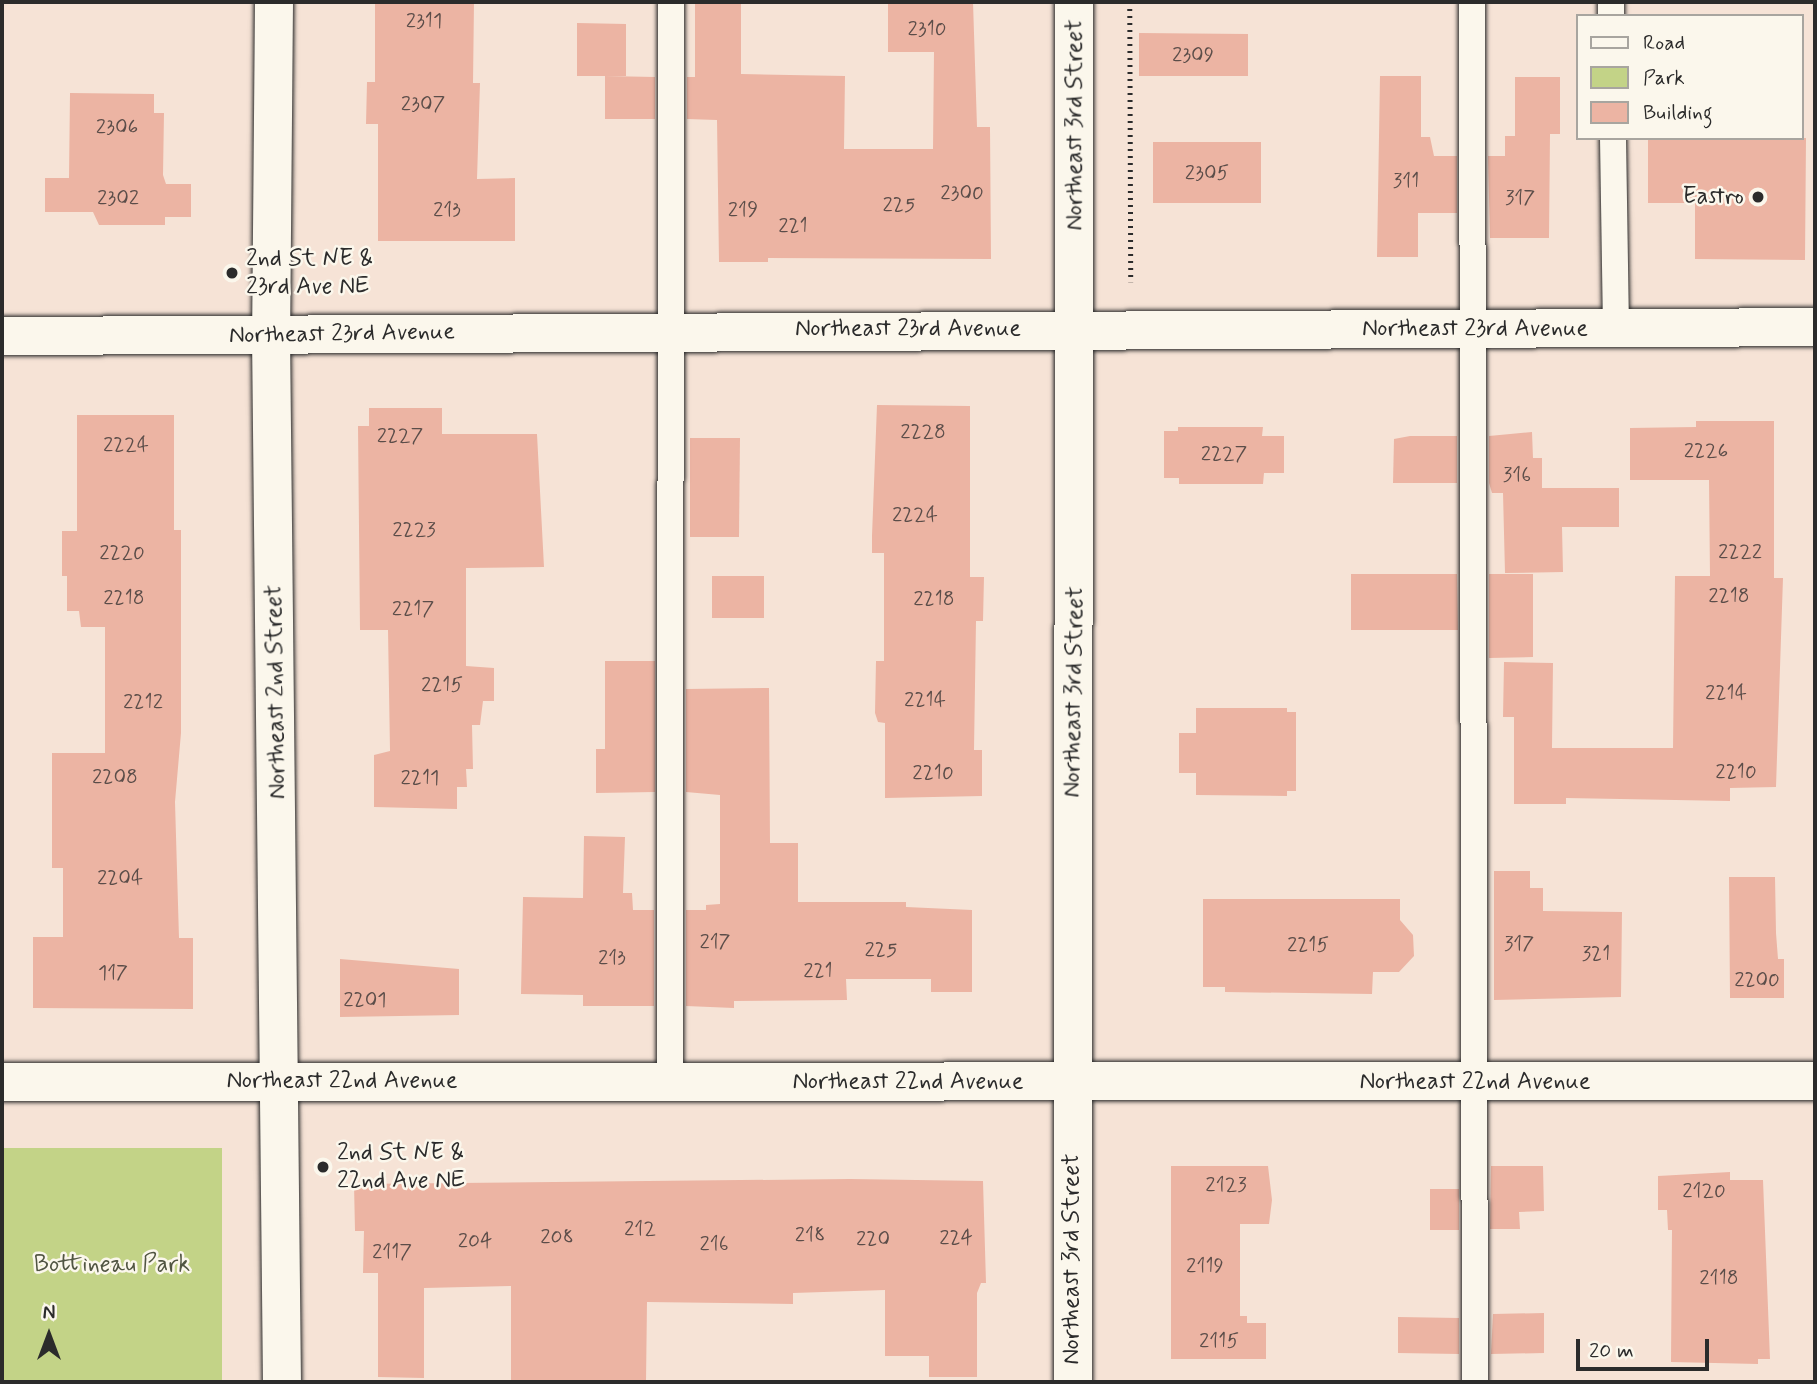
<!DOCTYPE html>
<html>
<head>
<meta charset="utf-8">
<style>
  body { margin:0 }
  #map { position:relative; width:1817px; height:1384px; overflow:hidden; background:#f6e3d6; font-family:Mynerve,sans-serif }
  div>[style] { position:absolute }
  .green>* { inset:0; background:#c3d387 }
  .building>* { inset:0; background:#ecb4a3 }
  .path>* { height:4.5px; margin-top:-2.25px; transform-origin:0; background:repeating-linear-gradient(90deg,#2b2b2b 0 2px,transparent 0 7px) }
  .roads { filter:drop-shadow(0 0 2px #2b2b2b) drop-shadow(0 0 2px #2b2b2b) }
  .service>* { height:26px; margin:-13px; padding:0 13px; transform-origin:13px; border-radius:13px; background:#fbf7ec }
  .minor>* { height:38px; margin:-19px; padding:0 19px; transform-origin:19px; border-radius:19px; background:#fbf7ec }
  .tertiary>* { height:38px; margin:-19px; padding:0 19px; transform-origin:19px; border-radius:19px; background:#fbf7ec }
  .dots>* { width:19px; height:19px; translate:-50% -50%; box-sizing:border-box; border:4px solid #fbf7ec; border-radius:50% }
  span { translate:-50% -50%; white-space:nowrap; text-align:center; line-height:1.15; -webkit-text-stroke:5px #fbf7ec; paint-order:stroke }
  .number-label { font-size:21px; color:#5b4d49 }
  .number-label span { -webkit-text-stroke-width:0 }
  .street-label { font-size:24px; color:#2b2b2b }
  .poi-label { font-size:24px; color:#2b2b2b }
  .right { translate:-100% -50%; text-align:right }
  .left { translate:0 -50%; text-align:left }
  .park-label { font-size:24px; color:#515542 }
  .frame { position:absolute; inset:0; border:4px solid #2b2b2b; pointer-events:none }
  .legend { position:absolute; left:1576px; top:14px; width:228px; height:126px; box-sizing:border-box; background:#fbf7ec; border:2px solid #a8a59f; margin:0; padding:9px 12px; list-style:none; font-size:21px; color:#2b2b2b }
  .legend li { display:flex; align-items:center; gap:14px; height:35px }
  .legend b { width:35px; border:2px solid #a8a59f }
  .north { position:absolute; left:14px; top:1300px; width:70px; height:70px; -webkit-text-stroke:5px #fbf7ec; paint-order:stroke; rotate:0deg; font-size:19px; font-weight:700; line-height:28px; text-align:center; color:#2b2b2b }
  .north::after { content:''; display:block; margin:auto; width:24px; height:32px; background:#2b2b2b; clip-path:polygon(50% 0,100% 100%,50% 72%,0 100%) }
  .scale { position:absolute; left:1576px; top:1339px; width:133px; height:32px; box-sizing:border-box; border:4px solid #2b2b2b; border-top:0; padding-left:9px; font-size:21px; line-height:24px; white-space:nowrap; color:#2b2b2b; -webkit-text-stroke:5px #fbf7ec; paint-order:stroke }
</style>
</head>
<body>
<div id="map">
  <div class="green">
    <i style="clip-path:polygon(2px 1148px,222px 1148px,222px 1382px,2px 1382px)"></i>
  </div>
  <div class="building">
    <i style="clip-path:polygon(375px 2px,474px 2px,473px 83px,480px 83px,477px 179px,515px 178px,515px 241px,378px 241px,378px 124px,366px 124px,367px 82px,375px 82px)"></i>
    <i style="clip-path:polygon(695px 2px,741px 2px,741px 74px,845px 76px,844px 149px,933px 149px,934px 52px,888px 52px,888px 2px,973px 2px,977px 127px,990px 127px,991px 259px,768px 258px,768px 262px,719px 262px,717px 120px,687px 119px,687px 77px,695px 77px)"></i>
    <i style="clip-path:polygon(577px 23px,626px 24px,626px 76px,577px 76px)"></i>
    <i style="clip-path:polygon(1139px 33px,1248px 34px,1248px 76px,1139px 76px)"></i>
    <i style="clip-path:polygon(605px 76px,655px 77px,655px 119px,605px 119px)"></i>
    <i style="clip-path:polygon(1380px 76px,1421px 76px,1421px 137px,1430px 137px,1434px 156px,1457px 156px,1457px 213px,1418px 213px,1418px 257px,1377px 257px)"></i>
    <i style="clip-path:polygon(1515px 77px,1560px 77px,1560px 134px,1550px 134px,1549px 238px,1490px 238px,1488px 156px,1505px 156px,1505px 136px,1515px 136px)"></i>
    <i style="clip-path:polygon(70px 93px,154px 94px,154px 113px,164px 113px,163px 175px,166px 184px,191px 184px,191px 217px,165px 217px,165px 225px,99px 225px,93px 212px,45px 212px,45px 178px,69px 178px)"></i>
    <i style="clip-path:polygon(1648px 138px,1806px 138px,1805px 260px,1695px 259px,1695px 203px,1648px 203px)"></i>
    <i style="clip-path:polygon(1153px 142px,1261px 142px,1261px 203px,1153px 203px)"></i>
    <i style="clip-path:polygon(877px 405px,970px 406px,970px 577px,984px 577px,983px 621px,976px 621px,974px 750px,982px 750px,982px 796px,885px 798px,885px 723px,878px 722px,875px 713px,876px 661px,884px 661px,884px 553px,872px 553px,872px 536px)"></i>
    <i style="clip-path:polygon(369px 408px,442px 408px,442px 434px,537px 434px,544px 567px,466px 568px,466px 666px,494px 668px,494px 701px,483px 701px,480px 725px,472px 725px,473px 769px,466px 769px,467px 787px,457px 787px,457px 809px,374px 807px,374px 755px,390px 751px,388px 630px,360px 630px,358px 426px,369px 426px)"></i>
    <i style="clip-path:polygon(77px 415px,174px 415px,174px 530px,181px 530px,181px 733px,175px 802px,179px 938px,193px 938px,193px 1009px,33px 1008px,33px 937px,63px 937px,63px 868px,52px 868px,52px 753px,105px 753px,105px 627px,81px 627px,79px 611px,67px 611px,67px 576px,62px 576px,62px 531px,77px 531px)"></i>
    <i style="clip-path:polygon(1696px 421px,1774px 421px,1774px 578px,1783px 578px,1776px 787px,1730px 788px,1730px 801px,1566px 798px,1566px 804px,1514px 804px,1514px 717px,1503px 717px,1504px 662px,1553px 663px,1552px 748px,1673px 748px,1675px 576px,1710px 576px,1709px 480px,1630px 480px,1630px 428px,1696px 427px)"></i>
    <i style="clip-path:polygon(1178px 427px,1263px 427px,1262px 436px,1284px 436px,1284px 473px,1264px 473px,1263px 484px,1179px 484px,1179px 478px,1164px 478px,1164px 431px,1178px 431px)"></i>
    <i style="clip-path:polygon(1532px 432px,1533px 458px,1542px 458px,1542px 488px,1619px 488px,1619px 527px,1562px 527px,1563px 572px,1505px 573px,1503px 493px,1492px 493px,1489px 483px,1489px 436px)"></i>
    <i style="clip-path:polygon(1410px 436px,1457px 436px,1457px 483px,1393px 483px,1394px 439px)"></i>
    <i style="clip-path:polygon(690px 438px,740px 438px,739px 537px,690px 537px)"></i>
    <i style="clip-path:polygon(1351px 574px,1457px 574px,1458px 630px,1351px 630px)"></i>
    <i style="clip-path:polygon(1489px 574px,1533px 574px,1533px 657px,1489px 658px)"></i>
    <i style="clip-path:polygon(712px 576px,764px 576px,764px 618px,712px 618px)"></i>
    <i style="clip-path:polygon(605px 661px,655px 661px,655px 792px,596px 793px,596px 749px,605px 749px)"></i>
    <i style="clip-path:polygon(769px 688px,770px 843px,798px 843px,798px 902px,906px 902px,906px 907px,972px 910px,972px 992px,931px 992px,931px 979px,846px 979px,847px 1000px,734px 1001px,734px 1008px,686px 1006px,686px 910px,706px 910px,706px 905px,720px 904px,720px 795px,686px 792px,686px 689px)"></i>
    <i style="clip-path:polygon(1196px 708px,1287px 708px,1287px 712px,1296px 712px,1296px 791px,1287px 791px,1287px 796px,1196px 795px,1196px 773px,1179px 773px,1179px 733px,1196px 733px)"></i>
    <i style="clip-path:polygon(584px 836px,625px 837px,623px 893px,632px 893px,633px 910px,654px 910px,654px 1006px,583px 1006px,583px 995px,521px 994px,523px 897px,583px 898px)"></i>
    <i style="clip-path:polygon(1494px 871px,1530px 871px,1530px 888px,1543px 888px,1543px 911px,1622px 912px,1621px 997px,1494px 1000px)"></i>
    <i style="clip-path:polygon(1729px 877px,1775px 877px,1776px 933px,1778px 959px,1784px 959px,1784px 998px,1730px 998px)"></i>
    <i style="clip-path:polygon(1203px 899px,1400px 899px,1400px 920px,1413px 935px,1414px 956px,1399px 972px,1373px 972px,1372px 994px,1225px 992px,1225px 987px,1203px 987px)"></i>
    <i style="clip-path:polygon(340px 959px,459px 969px,459px 1015px,340px 1017px)"></i>
    <i style="clip-path:polygon(1171px 1166px,1268px 1166px,1272px 1200px,1269px 1224px,1240px 1224px,1240px 1316px,1247px 1316px,1247px 1323px,1266px 1323px,1266px 1359px,1171px 1359px)"></i>
    <i style="clip-path:polygon(1491px 1166px,1543px 1166px,1544px 1211px,1519px 1212px,1520px 1229px,1490px 1229px)"></i>
    <i style="clip-path:polygon(1730px 1172px,1730px 1180px,1763px 1180px,1770px 1359px,1758px 1359px,1758px 1364px,1671px 1362px,1672px 1230px,1668px 1230px,1667px 1210px,1658px 1210px,1658px 1176px)"></i>
    <i style="clip-path:polygon(850px 1179px,983px 1181px,986px 1283px,981px 1283px,977px 1293px,977px 1377px,929px 1377px,929px 1356px,885px 1356px,885px 1290px,793px 1293px,793px 1304px,647px 1302px,646px 1382px,511px 1382px,511px 1286px,424px 1288px,424px 1378px,378px 1377px,378px 1273px,363px 1273px,364px 1231px,355px 1231px,354px 1184px)"></i>
    <i style="clip-path:polygon(1430px 1189px,1459px 1189px,1459px 1230px,1430px 1230px)"></i>
    <i style="clip-path:polygon(1544px 1313px,1544px 1353px,1491px 1354px,1493px 1314px)"></i>
    <i style="clip-path:polygon(1398px 1317px,1459px 1318px,1459px 1354px,1398px 1353px)"></i>
  </div>
  <div class="path">
    <i style="left:1130px;top:2px;width:280px;rotate:89.8deg"></i>
  </div>
  <div class="roads">
    <div class="service">
      <i style="left:1472px;top:2px;width:1380px;rotate:89.88deg"></i>
      <i style="left:1611px;top:2px;width:14px;rotate:90deg"></i>
      <i style="left:1613px;top:138px;width:191px;rotate:89.1deg"></i>
      <i style="left:670px;top:1082px;width:1080px;rotate:-89.95deg"></i>
    </div>
    <div class="minor">
      <i style="left:2px;top:336px;width:1813px;rotate:-0.28deg"></i>
      <i style="left:2px;top:1082px;width:1813px;rotate:-0.03deg"></i>
      <i style="left:1073px;top:1382px;width:1380px;rotate:-89.96deg"></i>
    </div>
    <div class="tertiary">
      <i style="left:274px;top:2px;width:332px;rotate:90.5deg"></i>
      <i style="left:271px;top:334px;width:1048px;rotate:89.4deg"></i>
    </div>
  </div>
  <div class="dots">
    <i style="left:1758px;top:197px;background:#2b2b2b"></i>
    <i style="left:232px;top:273px;background:#2b2b2b"></i>
    <i style="left:323px;top:1167px;background:#2b2b2b"></i>
  </div>
  <div class="number-label">
    <span style="left:424px;top:21px">2311</span>
    <span style="left:927px;top:29px">2310</span>
    <span style="left:1193px;top:55px">2309</span>
    <span style="left:423px;top:104px">2307</span>
    <span style="left:117px;top:127px">2306</span>
    <span style="left:1207px;top:173px">2305</span>
    <span style="left:1406px;top:181px">311</span>
    <span style="left:962px;top:193px">2300</span>
    <span style="left:118px;top:198px">2302</span>
    <span style="left:1520px;top:198px">317</span>
    <span style="left:899px;top:205px">225</span>
    <span style="left:447px;top:210px">213</span>
    <span style="left:743px;top:210px">219</span>
    <span style="left:793px;top:226px">221</span>
    <span style="left:923px;top:432px">2228</span>
    <span style="left:400px;top:436px">2227</span>
    <span style="left:126px;top:445px">2224</span>
    <span style="left:1706px;top:451px">2226</span>
    <span style="left:1224px;top:454px">2227</span>
    <span style="left:1517px;top:475px">316</span>
    <span style="left:915px;top:515px">2224</span>
    <span style="left:414px;top:530px">2223</span>
    <span style="left:1740px;top:552px">2222</span>
    <span style="left:122px;top:553px">2220</span>
    <span style="left:1729px;top:596px">2218</span>
    <span style="left:124px;top:598px">2218</span>
    <span style="left:934px;top:599px">2218</span>
    <span style="left:413px;top:609px">2217</span>
    <span style="left:442px;top:685px">2215</span>
    <span style="left:1726px;top:693px">2214</span>
    <span style="left:925px;top:700px">2214</span>
    <span style="left:143px;top:702px">2212</span>
    <span style="left:1736px;top:772px">2210</span>
    <span style="left:933px;top:773px">2210</span>
    <span style="left:115px;top:777px">2208</span>
    <span style="left:420px;top:778px">2211</span>
    <span style="left:120px;top:878px">2204</span>
    <span style="left:715px;top:942px">217</span>
    <span style="left:1519px;top:944px">317</span>
    <span style="left:1308px;top:945px">2215</span>
    <span style="left:881px;top:950px">225</span>
    <span style="left:1596px;top:954px">321</span>
    <span style="left:612px;top:958px">213</span>
    <span style="left:818px;top:971px">221</span>
    <span style="left:113px;top:973px">117</span>
    <span style="left:1757px;top:980px">2200</span>
    <span style="left:365px;top:1000px">2201</span>
    <span style="left:1226px;top:1185px">2123</span>
    <span style="left:1704px;top:1191px">2120</span>
    <span style="left:640px;top:1229px">212</span>
    <span style="left:810px;top:1235px">218</span>
    <span style="left:557px;top:1237px">208</span>
    <span style="left:956px;top:1238px">224</span>
    <span style="left:873px;top:1239px">220</span>
    <span style="left:475px;top:1241px">204</span>
    <span style="left:714px;top:1244px">216</span>
    <span style="left:392px;top:1252px">2117</span>
    <span style="left:1205px;top:1266px">2119</span>
    <span style="left:1719px;top:1278px">2118</span>
    <span style="left:1219px;top:1341px">2115</span>
  </div>
  <div class="street-label">
    <span style="left:1075px;top:125px;rotate:-90deg">Northeast 3rd Street</span>
    <span style="left:908px;top:329px">Northeast 23rd Avenue</span>
    <span style="left:1475px;top:329px">Northeast 23rd Avenue</span>
    <span style="left:342px;top:334px;rotate:-1deg">Northeast 23rd Avenue</span>
    <span style="left:276px;top:692px;rotate:-91deg">Northeast 2nd Street</span>
    <span style="left:1074px;top:692px;rotate:-89deg">Northeast 3rd Street</span>
    <span style="left:342px;top:1081px">Northeast 22nd Avenue</span>
    <span style="left:908px;top:1082px">Northeast 22nd Avenue</span>
    <span style="left:1475px;top:1082px">Northeast 22nd Avenue</span>
    <span style="left:1072px;top:1259px;rotate:-90deg">Northeast 3rd Street</span>
  </div>
  <div class="poi-label">
    <span class="right" style="left:1744px;top:197px">Eastro</span>
    <span class="left" style="left:246px;top:273px">2nd St NE &amp;<br>23rd Ave NE</span>
    <span class="left" style="left:337px;top:1167px">2nd St NE &amp;<br>22nd Ave NE</span>
  </div>
  <div class="park-label">
    <span style="left:112px;top:1265px">Bottineau Park</span>
  </div>
  <div class="frame"></div>
  <ul class="legend">
  <li><b style="height:9px;background:#fbf7ec"></b>Road</li>
  <li><b style="height:19px;background:#c3d387"></b>Park</li>
  <li><b style="height:19px;background:#ecb4a3"></b>Building</li>
  </ul>
  <div class="north">N</div>
  <div class="scale">20 m</div>
</div>
</body>
</html>
